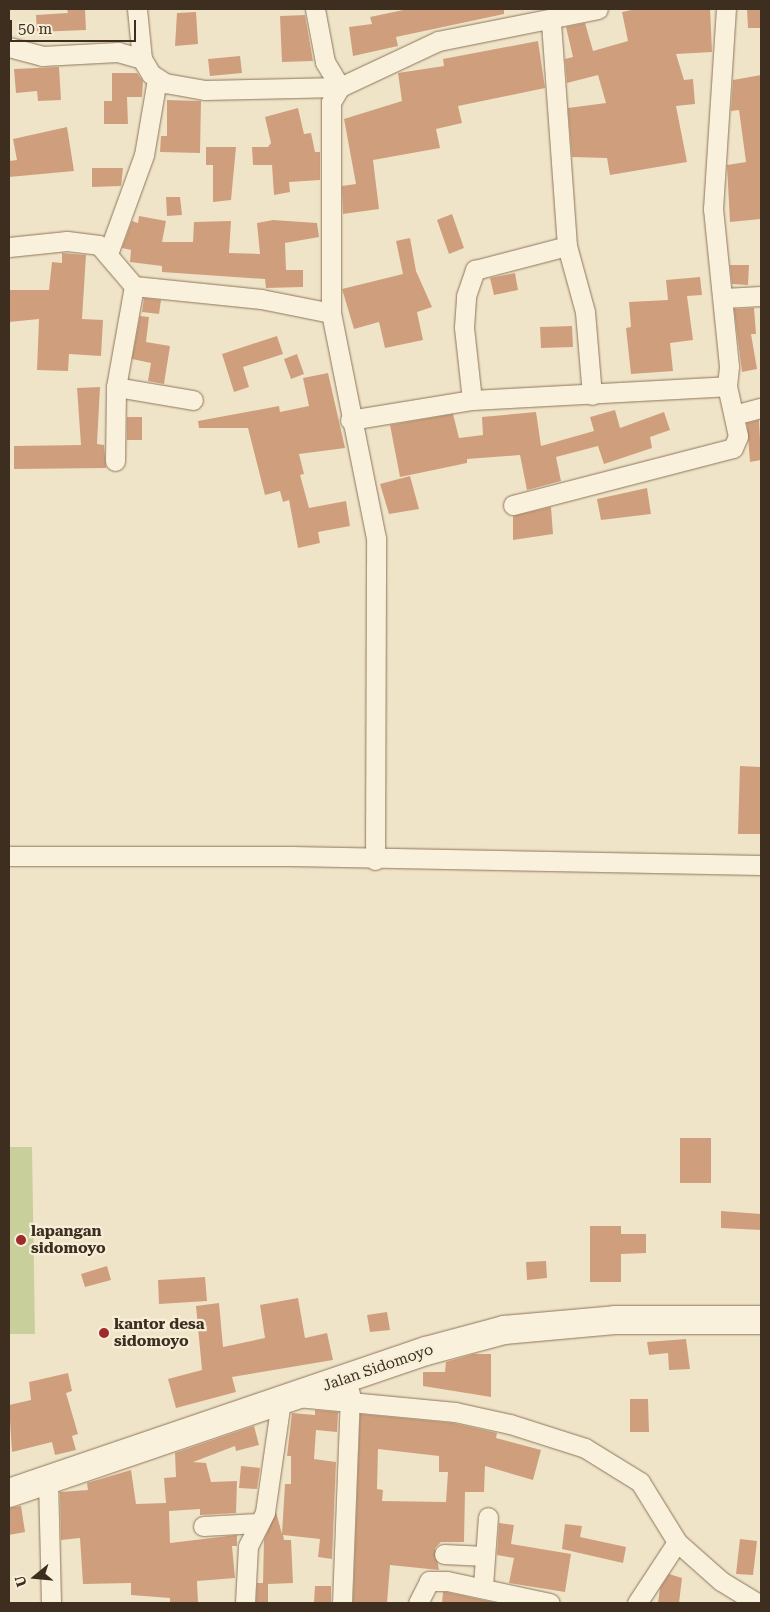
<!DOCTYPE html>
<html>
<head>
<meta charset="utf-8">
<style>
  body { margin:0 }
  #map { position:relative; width:770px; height:1612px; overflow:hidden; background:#f0e4c8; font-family:"Roboto Serif",serif }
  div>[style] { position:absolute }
  .green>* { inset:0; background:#c9cf9b }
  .building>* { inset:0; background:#cf9f7d }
  .roads { filter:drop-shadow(0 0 1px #8d765c) drop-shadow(0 0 1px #8d765c) }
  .street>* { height:19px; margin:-9.5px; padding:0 9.5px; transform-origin:9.5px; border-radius:9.5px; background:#faf1dc }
  .secondary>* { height:28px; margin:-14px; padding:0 14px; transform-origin:14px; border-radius:14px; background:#faf1dc }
  .dots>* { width:14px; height:14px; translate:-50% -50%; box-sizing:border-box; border:2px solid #f7eed8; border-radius:50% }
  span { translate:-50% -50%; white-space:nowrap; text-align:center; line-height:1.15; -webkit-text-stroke:4.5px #f7eed8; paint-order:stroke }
  .poi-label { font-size:15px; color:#3d2e20; font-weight:700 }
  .left { translate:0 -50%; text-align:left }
  .street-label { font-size:15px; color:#3d2e20 }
  .frame { position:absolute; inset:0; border:10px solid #3d2e20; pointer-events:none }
  .north { position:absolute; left:10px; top:1552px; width:50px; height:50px; -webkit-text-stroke:4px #f7eed8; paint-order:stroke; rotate:253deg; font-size:14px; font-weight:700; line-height:20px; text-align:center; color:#3d2e20 }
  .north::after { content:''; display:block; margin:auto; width:18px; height:22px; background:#3d2e20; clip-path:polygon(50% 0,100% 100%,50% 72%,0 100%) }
  .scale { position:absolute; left:10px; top:20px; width:126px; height:22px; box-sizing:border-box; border:2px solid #3d2e20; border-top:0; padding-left:6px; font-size:15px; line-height:18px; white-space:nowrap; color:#3d2e20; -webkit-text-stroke:4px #f7eed8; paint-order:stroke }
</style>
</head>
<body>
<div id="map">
  <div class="green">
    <i style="clip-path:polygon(9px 1147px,32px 1147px,35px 1334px,9px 1334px)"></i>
  </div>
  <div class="building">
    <i style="clip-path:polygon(67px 9px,85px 9px,86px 30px,37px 32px,36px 15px,68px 13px)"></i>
    <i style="clip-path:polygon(408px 9px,504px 9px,504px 14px,396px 37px,398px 46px,353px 56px,349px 27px,372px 24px,370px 17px)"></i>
    <i style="clip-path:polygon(636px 9px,710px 9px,712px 52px,676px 54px,684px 80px,693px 79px,695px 104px,676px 106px,687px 162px,610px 175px,607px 158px,572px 157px,568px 108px,606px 103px,598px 75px,567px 83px,565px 59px,573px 57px,566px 27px,585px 23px,593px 51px,628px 41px,622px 12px)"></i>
    <i style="clip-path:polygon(747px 9px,761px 9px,761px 28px,748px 28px)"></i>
    <i style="clip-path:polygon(196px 12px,198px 44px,175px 46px,177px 13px)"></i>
    <i style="clip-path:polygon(305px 15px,313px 61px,282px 62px,280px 16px)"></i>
    <i style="clip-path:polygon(538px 41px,545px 88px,458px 106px,462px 123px,436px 129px,440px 148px,373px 160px,379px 209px,343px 214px,342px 186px,356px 184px,344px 119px,402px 101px,398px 73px,444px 66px,443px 59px)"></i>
    <i style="clip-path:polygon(240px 56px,242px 73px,210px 76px,208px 59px)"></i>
    <i style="clip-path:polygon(59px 67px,61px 100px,38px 101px,37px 91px,16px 93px,14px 69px)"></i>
    <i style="clip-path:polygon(112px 73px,137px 73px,143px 81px,142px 97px,127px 97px,128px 124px,104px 124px,104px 101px,112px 101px)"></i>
    <i style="clip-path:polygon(761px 75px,761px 219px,730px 222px,727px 165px,746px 162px,739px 110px,731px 111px,733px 80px)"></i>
    <i style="clip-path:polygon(167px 100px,201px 101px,200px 153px,160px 152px,161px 136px,167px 136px)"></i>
    <i style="clip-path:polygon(298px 108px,304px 134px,311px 133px,315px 152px,320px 152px,320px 180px,289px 182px,290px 192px,274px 195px,272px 165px,253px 165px,252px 147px,268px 147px,271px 143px,265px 117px)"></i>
    <i style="clip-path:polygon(67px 127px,74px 171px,9px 177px,9px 161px,17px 160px,13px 139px)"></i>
    <i style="clip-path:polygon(206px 147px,236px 147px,231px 200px,213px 202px,213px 165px,206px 165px)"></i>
    <i style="clip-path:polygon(92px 168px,123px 168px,121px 186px,92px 187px)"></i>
    <i style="clip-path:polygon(166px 197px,180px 197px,182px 215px,167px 216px)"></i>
    <i style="clip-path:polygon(452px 214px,464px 248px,449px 254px,437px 220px)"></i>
    <i style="clip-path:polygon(139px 216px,166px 221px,162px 242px,193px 242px,194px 222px,231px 221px,229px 253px,260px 254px,257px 223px,273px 220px,317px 223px,319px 237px,285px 243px,286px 270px,303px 270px,303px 287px,266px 288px,265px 279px,162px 272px,162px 266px,130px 262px,131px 250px,122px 248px,132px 221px,138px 223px)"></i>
    <i style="clip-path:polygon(410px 238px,416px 271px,432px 307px,417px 312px,423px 340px,385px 348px,379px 322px,354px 329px,342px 289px,403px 274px,396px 241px)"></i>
    <i style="clip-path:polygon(62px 253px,86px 255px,82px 319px,103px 320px,101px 356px,69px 354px,68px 371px,37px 370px,39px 319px,9px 322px,9px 290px,49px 290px,52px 262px,62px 263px)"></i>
    <i style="clip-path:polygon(730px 265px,749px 265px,748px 285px,732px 284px)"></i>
    <i style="clip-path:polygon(515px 273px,518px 290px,494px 295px,490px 278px)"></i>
    <i style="clip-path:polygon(700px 277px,702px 295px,687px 296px,693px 340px,670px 343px,673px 371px,631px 374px,626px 328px,631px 327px,629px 302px,668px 300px,666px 280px)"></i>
    <i style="clip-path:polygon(144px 298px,161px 300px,159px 314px,142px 312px)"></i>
    <i style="clip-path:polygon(754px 308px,756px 334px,751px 334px,757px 369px,742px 372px,734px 309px)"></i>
    <i style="clip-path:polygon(140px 316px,149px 317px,146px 342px,170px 346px,164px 384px,148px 381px,151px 363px,132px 359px)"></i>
    <i style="clip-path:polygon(572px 326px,573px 347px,541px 348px,540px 327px)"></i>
    <i style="clip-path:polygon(277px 336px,283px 354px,243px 367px,249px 387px,234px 392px,222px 354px)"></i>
    <i style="clip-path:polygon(297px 354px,304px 374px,291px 379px,284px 359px)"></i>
    <i style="clip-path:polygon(328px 373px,345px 448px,299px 454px,304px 474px,300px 475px,309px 508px,346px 501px,350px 526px,318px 532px,320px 543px,298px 548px,289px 500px,283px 502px,280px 491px,265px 495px,248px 428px,199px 428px,198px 421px,279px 406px,280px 412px,309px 406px,303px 378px)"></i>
    <i style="clip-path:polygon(100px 387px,97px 444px,104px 445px,106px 468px,14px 469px,14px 446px,81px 445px,77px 388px)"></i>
    <i style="clip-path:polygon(615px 410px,620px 428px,664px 412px,670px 430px,650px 437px,652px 448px,604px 464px,598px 446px,556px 457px,561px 481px,527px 490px,520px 455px,467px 459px,467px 463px,400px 477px,390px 425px,453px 414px,459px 438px,483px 435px,482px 417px,536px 412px,541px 446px,594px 431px,590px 417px)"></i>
    <i style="clip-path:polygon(127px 417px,142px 417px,142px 440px,127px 440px)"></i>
    <i style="clip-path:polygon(759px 420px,761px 460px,750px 462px,747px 423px)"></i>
    <i style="clip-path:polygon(410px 476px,419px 509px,389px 514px,380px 484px)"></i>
    <i style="clip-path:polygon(647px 488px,651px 514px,601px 520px,597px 499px)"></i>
    <i style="clip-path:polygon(551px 507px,553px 534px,513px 540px,513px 516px)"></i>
    <i style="clip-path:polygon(740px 766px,761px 767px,761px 834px,738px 834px)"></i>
    <i style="clip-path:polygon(680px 1138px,711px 1138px,711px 1183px,680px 1183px)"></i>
    <i style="clip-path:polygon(721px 1211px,761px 1214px,761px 1230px,721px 1228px)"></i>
    <i style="clip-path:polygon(590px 1226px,621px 1226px,621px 1234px,646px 1234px,646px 1253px,621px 1254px,621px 1282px,590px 1282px)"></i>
    <i style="clip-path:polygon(546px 1261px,547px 1278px,527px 1280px,526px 1262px)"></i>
    <i style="clip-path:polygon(107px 1266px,111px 1280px,85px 1287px,81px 1274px)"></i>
    <i style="clip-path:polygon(205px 1277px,207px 1301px,159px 1304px,158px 1280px)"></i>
    <i style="clip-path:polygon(298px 1298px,305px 1338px,327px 1333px,333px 1360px,232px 1377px,236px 1392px,176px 1408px,168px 1379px,202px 1370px,196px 1306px,219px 1303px,223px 1347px,265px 1338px,260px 1305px)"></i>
    <i style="clip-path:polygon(387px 1312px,390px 1330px,370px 1332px,367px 1315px)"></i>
    <i style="clip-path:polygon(686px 1339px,690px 1369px,669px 1370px,668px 1353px,649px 1355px,647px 1342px)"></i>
    <i style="clip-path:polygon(474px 1354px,491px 1354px,491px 1397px,423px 1386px,423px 1372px,445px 1372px,446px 1362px)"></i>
    <i style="clip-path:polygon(68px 1373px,72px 1391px,66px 1393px,78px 1434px,72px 1436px,76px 1450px,55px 1455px,52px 1442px,12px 1452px,9px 1405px,31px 1400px,29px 1382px)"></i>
    <i style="clip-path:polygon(630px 1399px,648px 1399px,649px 1432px,630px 1432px)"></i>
    <i style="clip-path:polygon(315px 1410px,338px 1412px,337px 1432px,316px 1430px,314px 1459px,336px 1462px,332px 1559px,318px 1557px,320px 1539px,283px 1535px,284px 1540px,291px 1540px,293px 1583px,268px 1584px,268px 1603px,256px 1603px,257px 1583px,263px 1583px,264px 1540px,276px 1512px,282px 1534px,285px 1484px,291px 1484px,291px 1456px,287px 1456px,292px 1413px,315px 1415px)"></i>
    <i style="clip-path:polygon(evenodd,360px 1414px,453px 1423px,497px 1433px,496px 1438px,541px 1450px,533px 1480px,485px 1466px,484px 1492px,465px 1492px,464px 1542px,441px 1542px,435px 1548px,439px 1570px,390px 1565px,387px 1603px,353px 1603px,360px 1414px,378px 1449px,439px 1456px,439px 1472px,448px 1472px,446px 1502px,382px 1501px,383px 1490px,377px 1489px,378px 1449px)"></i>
    <i style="clip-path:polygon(254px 1426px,259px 1445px,236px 1451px,235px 1446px,193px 1462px,206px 1463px,211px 1482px,237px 1481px,236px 1513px,200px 1515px,200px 1509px,169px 1511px,170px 1543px,237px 1535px,237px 1546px,232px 1546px,235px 1578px,197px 1581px,198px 1603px,170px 1603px,170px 1598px,131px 1595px,131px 1583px,83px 1584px,80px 1538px,61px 1540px,60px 1492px,88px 1490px,87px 1483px,131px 1470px,136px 1504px,166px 1503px,164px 1478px,176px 1477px,175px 1453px)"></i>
    <i style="clip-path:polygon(241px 1466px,260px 1468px,257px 1489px,239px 1488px)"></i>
    <i style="clip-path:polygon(21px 1506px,25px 1532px,9px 1535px,9px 1508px)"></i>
    <i style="clip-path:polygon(499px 1523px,514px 1525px,511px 1544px,571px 1554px,565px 1592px,509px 1583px,514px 1558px,497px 1555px)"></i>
    <i style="clip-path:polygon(565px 1524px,582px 1526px,580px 1537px,626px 1547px,623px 1563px,562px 1549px)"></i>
    <i style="clip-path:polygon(740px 1539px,757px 1541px,753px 1575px,736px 1574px)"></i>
    <i style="clip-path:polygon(669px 1574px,682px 1578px,679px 1603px,658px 1603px,660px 1588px)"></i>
    <i style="clip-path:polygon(315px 1586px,331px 1586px,331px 1603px,314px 1603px)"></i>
    <i style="clip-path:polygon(443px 1592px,446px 1592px,497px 1603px,442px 1603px)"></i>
  </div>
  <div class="roads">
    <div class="street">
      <i style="left:137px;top:9px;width:50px;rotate:84.3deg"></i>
      <i style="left:315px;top:9px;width:54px;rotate:79.3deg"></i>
      <i style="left:325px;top:62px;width:29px;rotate:59deg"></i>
      <i style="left:9px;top:47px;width:34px;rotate:15deg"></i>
      <i style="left:42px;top:56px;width:76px;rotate:-3deg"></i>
      <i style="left:118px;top:52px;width:25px;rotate:16deg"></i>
      <i style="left:142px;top:59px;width:17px;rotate:59deg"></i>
      <i style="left:151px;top:74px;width:17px;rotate:33deg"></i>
      <i style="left:165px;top:83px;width:41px;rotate:9.9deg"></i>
      <i style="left:205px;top:90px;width:135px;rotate:-1.3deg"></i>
      <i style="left:567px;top:246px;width:68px;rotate:74.7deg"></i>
      <i style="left:585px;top:312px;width:83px;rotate:85.2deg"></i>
      <i style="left:9px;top:247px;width:58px;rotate:-5.9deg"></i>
      <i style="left:67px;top:241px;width:32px;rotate:7deg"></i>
      <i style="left:99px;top:245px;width:54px;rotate:49.5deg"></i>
      <i style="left:134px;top:286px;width:128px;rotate:5.8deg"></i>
      <i style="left:261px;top:299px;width:71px;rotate:11.3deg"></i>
      <i style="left:109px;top:251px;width:102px;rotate:-70deg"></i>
      <i style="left:144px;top:155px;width:77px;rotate:-80.3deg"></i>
      <i style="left:723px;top:298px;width:38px;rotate:-3deg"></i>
      <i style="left:116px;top:387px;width:78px;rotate:9.6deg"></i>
      <i style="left:472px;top:400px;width:73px;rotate:-96.3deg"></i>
      <i style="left:464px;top:327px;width:31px;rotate:-86deg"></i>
      <i style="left:466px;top:296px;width:28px;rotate:-71deg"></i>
      <i style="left:475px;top:270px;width:95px;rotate:-14.6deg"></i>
      <i style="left:567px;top:246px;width:226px;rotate:-94.1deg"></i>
      <i style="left:734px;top:415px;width:28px;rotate:-15deg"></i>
      <i style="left:350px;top:420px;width:124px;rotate:-9.3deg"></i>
      <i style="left:472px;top:400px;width:255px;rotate:-3.1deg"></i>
      <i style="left:727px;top:386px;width:20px;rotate:-84deg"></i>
      <i style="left:729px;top:366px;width:158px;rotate:-95.8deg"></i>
      <i style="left:713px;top:209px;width:200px;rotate:-86.3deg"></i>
      <i style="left:115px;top:461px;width:74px;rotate:-89.2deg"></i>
      <i style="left:116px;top:387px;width:103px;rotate:-79.9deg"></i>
      <i style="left:513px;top:505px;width:227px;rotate:-14.5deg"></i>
      <i style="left:733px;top:448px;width:13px;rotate:-67deg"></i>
      <i style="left:738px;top:436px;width:51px;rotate:-102.4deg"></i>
      <i style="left:9px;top:856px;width:282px"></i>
      <i style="left:291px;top:856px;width:470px;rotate:1.1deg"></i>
      <i style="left:375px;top:860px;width:322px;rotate:-89.8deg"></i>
      <i style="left:376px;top:538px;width:229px;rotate:-101.3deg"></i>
      <i style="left:331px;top:313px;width:211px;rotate:-90deg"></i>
      <i style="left:331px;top:102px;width:17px;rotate:-59deg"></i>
      <i style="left:340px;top:87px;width:108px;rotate:-25.1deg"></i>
      <i style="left:438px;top:41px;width:163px;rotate:-11.3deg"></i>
      <i style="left:297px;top:1397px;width:159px;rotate:5.4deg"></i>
      <i style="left:455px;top:1412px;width:56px;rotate:12.3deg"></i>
      <i style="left:510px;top:1424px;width:79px;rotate:17.7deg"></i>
      <i style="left:585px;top:1448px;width:65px;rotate:31.7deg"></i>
      <i style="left:640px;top:1482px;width:70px;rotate:58.3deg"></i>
      <i style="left:677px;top:1542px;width:59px;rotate:41.6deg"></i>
      <i style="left:721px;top:1581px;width:42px;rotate:31.4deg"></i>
      <i style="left:48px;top:1480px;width:123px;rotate:88.6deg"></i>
      <i style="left:203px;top:1526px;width:55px;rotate:-3.1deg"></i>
      <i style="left:444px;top:1554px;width:41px;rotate:2.8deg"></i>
      <i style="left:483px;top:1586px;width:69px;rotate:-85.9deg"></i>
      <i style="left:245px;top:1603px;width:57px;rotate:-87deg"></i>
      <i style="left:248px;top:1546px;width:38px;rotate:-63deg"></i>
      <i style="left:265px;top:1512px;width:112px;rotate:-81.8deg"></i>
      <i style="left:342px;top:1603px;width:210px;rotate:-87.8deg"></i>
      <i style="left:418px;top:1603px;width:25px;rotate:-63deg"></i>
      <i style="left:429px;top:1581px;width:18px"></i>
      <i style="left:447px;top:1581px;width:105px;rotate:12.1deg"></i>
      <i style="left:637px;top:1603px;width:73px;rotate:-56.7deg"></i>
    </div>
    <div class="secondary">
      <i style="left:9px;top:1493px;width:441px;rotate:-18.8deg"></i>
      <i style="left:426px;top:1351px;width:81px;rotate:-15.1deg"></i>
      <i style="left:504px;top:1330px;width:111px;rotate:-5.1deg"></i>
      <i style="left:615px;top:1320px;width:146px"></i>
    </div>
  </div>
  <div class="dots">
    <i style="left:21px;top:1240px;background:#9e2a2b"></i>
    <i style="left:104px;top:1333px;background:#9e2a2b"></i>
  </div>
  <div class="poi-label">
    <span class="left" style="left:31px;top:1240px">lapangan<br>sidomoyo</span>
    <span class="left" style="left:114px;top:1333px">kantor desa<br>sidomoyo</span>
  </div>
  <div class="street-label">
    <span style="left:378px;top:1368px;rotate:-19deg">Jalan Sidomoyo</span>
  </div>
  <div class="frame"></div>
  <div class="north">U</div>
  <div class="scale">50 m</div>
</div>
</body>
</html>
